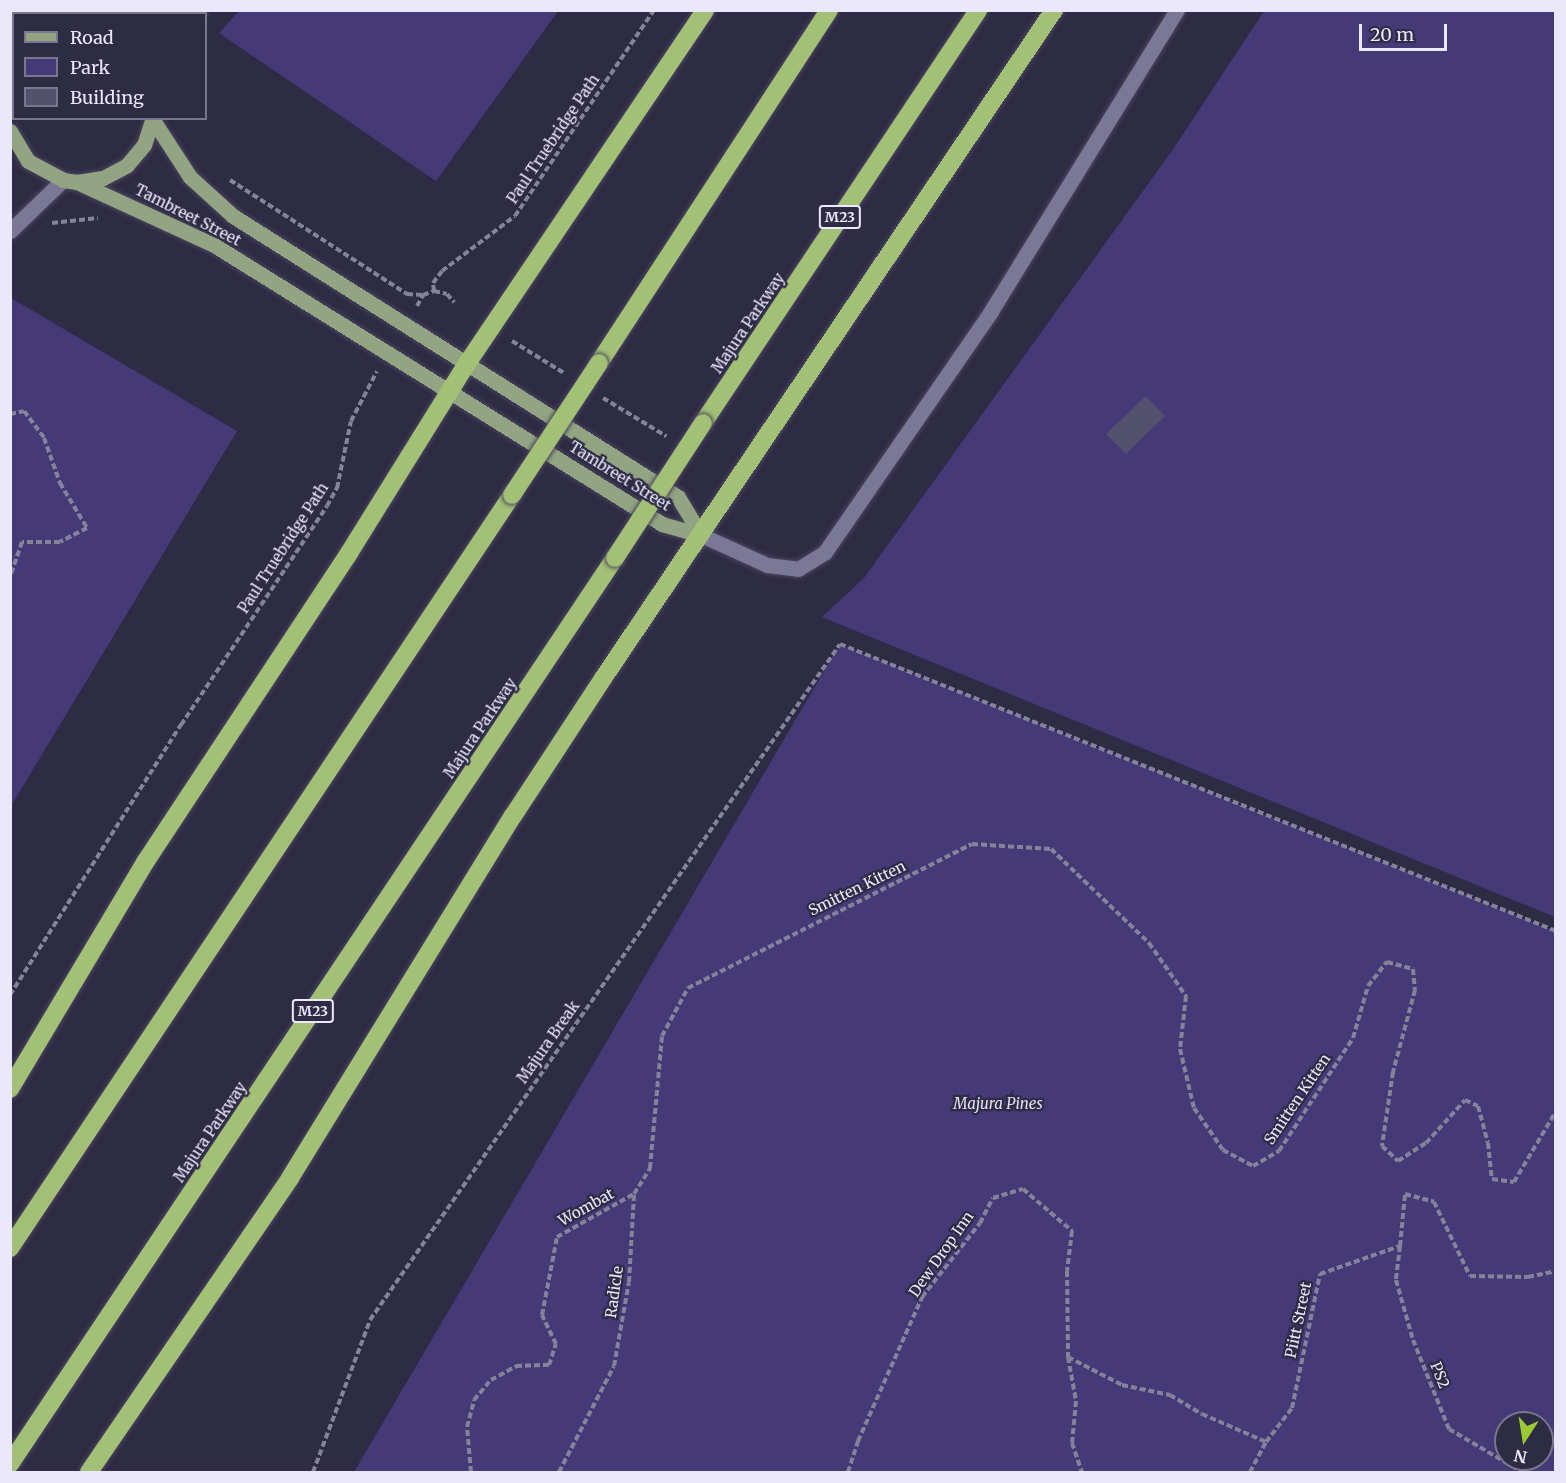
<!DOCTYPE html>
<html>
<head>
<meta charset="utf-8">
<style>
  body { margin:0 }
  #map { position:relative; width:1566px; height:1483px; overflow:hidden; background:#2e2b45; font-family:Merriweather,serif }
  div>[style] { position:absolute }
  .green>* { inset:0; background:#453a77 }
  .building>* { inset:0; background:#54516e }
  .path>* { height:4px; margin-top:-2px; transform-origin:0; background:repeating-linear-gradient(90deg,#858399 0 6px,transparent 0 9px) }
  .roads { filter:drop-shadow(0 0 2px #4a465d) drop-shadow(0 0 2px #4a465d) }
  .minor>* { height:15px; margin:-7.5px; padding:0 7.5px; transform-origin:7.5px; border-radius:7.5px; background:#7b7897 }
  .major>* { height:15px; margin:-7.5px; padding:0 7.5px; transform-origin:7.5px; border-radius:7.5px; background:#93a483 }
  .highway>* { height:18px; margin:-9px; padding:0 9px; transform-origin:9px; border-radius:9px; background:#a3c176 }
  .bridges { filter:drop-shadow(0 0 2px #4a465d) drop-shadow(0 0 2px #4a465d) }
  .highway-bridge>* { height:18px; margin:-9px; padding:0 9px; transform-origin:9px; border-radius:9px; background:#a3c176 }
  span { translate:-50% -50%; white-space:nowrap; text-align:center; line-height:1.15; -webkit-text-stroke:4.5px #2e2b45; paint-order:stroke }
  .shield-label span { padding:2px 4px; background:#2e2b45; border:2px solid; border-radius:4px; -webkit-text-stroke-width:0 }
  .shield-label { font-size:14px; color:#eae8fa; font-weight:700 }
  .street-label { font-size:15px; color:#eae8fa }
  .park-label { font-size:15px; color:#e3e1f6; font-style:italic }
  .frame { position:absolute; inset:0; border:12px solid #eae8fa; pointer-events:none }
  .legend { position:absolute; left:12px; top:12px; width:195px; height:108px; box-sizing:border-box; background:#2e2b45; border:2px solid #79778d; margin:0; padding:8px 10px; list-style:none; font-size:18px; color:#eae8fa }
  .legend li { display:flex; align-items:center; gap:12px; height:30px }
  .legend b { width:30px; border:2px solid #79778d }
  .north { position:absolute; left:1494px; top:1411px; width:60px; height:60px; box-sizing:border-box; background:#2e2b45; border:2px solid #79778d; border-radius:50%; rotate:192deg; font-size:16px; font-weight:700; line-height:24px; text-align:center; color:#eae8fa }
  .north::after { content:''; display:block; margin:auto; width:21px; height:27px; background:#9acb34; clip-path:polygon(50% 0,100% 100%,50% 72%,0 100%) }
  .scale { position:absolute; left:1359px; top:24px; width:88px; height:27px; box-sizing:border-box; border:3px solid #eae8fa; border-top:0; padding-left:8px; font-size:18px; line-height:21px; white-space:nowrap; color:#eae8fa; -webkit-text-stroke:4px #2e2b45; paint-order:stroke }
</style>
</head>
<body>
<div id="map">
  <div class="green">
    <i style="clip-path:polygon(239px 11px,239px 10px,558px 11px,436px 181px,219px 33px)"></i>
    <i style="clip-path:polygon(1264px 11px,1555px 11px,1555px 917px,822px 617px,864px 578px,1174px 148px)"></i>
    <i style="clip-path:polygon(11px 298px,237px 431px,11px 806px)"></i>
    <i style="clip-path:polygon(evenodd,840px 644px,1555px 931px,1555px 1472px,354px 1472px,840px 644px,1506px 1423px,1542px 1423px,1542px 1459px,1506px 1459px,1506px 1423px)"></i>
  </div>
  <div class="building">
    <i style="clip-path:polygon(1146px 396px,1165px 416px,1126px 454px,1106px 434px)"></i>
  </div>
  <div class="path">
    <i style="left:27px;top:10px;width:2px"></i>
    <i style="left:230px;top:180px;width:211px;rotate:32.8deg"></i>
    <i style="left:407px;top:294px;width:16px;rotate:4deg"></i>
    <i style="left:52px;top:223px;width:46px;rotate:-6.2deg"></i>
    <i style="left:434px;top:291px;width:13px;rotate:13deg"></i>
    <i style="left:447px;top:294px;width:11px;rotate:49deg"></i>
    <i style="left:417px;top:306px;width:13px;rotate:-61deg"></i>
    <i style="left:423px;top:295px;width:12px;rotate:-20deg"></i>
    <i style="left:434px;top:291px;width:8px;rotate:-97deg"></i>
    <i style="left:433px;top:283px;width:15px;rotate:-53deg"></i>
    <i style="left:442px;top:271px;width:91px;rotate:-37deg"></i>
    <i style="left:515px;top:216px;width:249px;rotate:-56deg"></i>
    <i style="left:512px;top:341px;width:61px;rotate:31.6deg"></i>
    <i style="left:603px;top:398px;width:74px;rotate:31.1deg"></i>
    <i style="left:10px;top:414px;width:14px;rotate:-12deg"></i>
    <i style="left:24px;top:411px;width:34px;rotate:53deg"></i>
    <i style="left:44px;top:438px;width:48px;rotate:70.4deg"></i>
    <i style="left:60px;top:483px;width:52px;rotate:59deg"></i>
    <i style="left:87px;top:528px;width:30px;rotate:153deg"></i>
    <i style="left:60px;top:542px;width:38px;rotate:180deg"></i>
    <i style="left:22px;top:542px;width:37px;rotate:109deg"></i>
    <i style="left:10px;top:995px;width:320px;rotate:-57.7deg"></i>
    <i style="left:181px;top:725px;width:263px;rotate:-56.3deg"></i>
    <i style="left:327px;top:506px;width:21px;rotate:-61deg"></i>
    <i style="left:337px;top:488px;width:68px;rotate:-78.2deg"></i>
    <i style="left:351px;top:421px;width:56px;rotate:-62.5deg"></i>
    <i style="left:1400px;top:1246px;width:34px;rotate:97deg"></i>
    <i style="left:1396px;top:1280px;width:62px;rotate:74.2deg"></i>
    <i style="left:1413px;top:1340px;width:96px;rotate:68deg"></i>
    <i style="left:1449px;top:1429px;width:85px;rotate:30.5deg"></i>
    <i style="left:1068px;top:1357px;width:61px;rotate:27.4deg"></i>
    <i style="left:1122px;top:1385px;width:49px;rotate:11.8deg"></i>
    <i style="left:1170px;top:1395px;width:37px;rotate:31deg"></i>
    <i style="left:1202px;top:1414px;width:70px;rotate:23.6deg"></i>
    <i style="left:1266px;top:1442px;width:43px;rotate:-52.6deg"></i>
    <i style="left:1292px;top:1408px;width:137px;rotate:-78.2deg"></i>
    <i style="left:1320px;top:1274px;width:85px;rotate:-19.3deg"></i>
    <i style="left:1400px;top:1246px;width:52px;rotate:-84.5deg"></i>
    <i style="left:1405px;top:1194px;width:30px;rotate:15deg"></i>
    <i style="left:1434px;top:1202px;width:82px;rotate:64.1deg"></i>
    <i style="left:1470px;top:1276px;width:58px;rotate:1deg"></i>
    <i style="left:1528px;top:1277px;width:29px;rotate:-12deg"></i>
    <i style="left:313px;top:1472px;width:162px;rotate:-69.4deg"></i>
    <i style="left:370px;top:1320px;width:823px;rotate:-55.19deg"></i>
    <i style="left:840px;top:644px;width:771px;rotate:21.84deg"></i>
    <i style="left:471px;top:1472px;width:45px;rotate:-95.1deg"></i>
    <i style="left:467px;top:1427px;width:28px;rotate:-75deg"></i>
    <i style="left:474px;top:1400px;width:26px;rotate:-50deg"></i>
    <i style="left:491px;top:1380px;width:29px;rotate:-29deg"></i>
    <i style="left:516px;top:1366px;width:33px;rotate:-2deg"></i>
    <i style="left:549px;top:1365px;width:22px;rotate:-72deg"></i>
    <i style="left:556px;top:1344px;width:32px;rotate:-116deg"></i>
    <i style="left:542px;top:1315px;width:79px;rotate:-79.1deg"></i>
    <i style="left:557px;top:1237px;width:88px;rotate:-29.2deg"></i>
    <i style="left:559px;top:1472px;width:119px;rotate:-62.6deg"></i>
    <i style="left:614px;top:1366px;width:85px;rotate:-79.9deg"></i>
    <i style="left:629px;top:1282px;width:88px;rotate:-86.7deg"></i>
    <i style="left:634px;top:1194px;width:31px;rotate:-58deg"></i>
    <i style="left:650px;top:1168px;width:133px;rotate:-84.8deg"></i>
    <i style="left:662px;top:1036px;width:55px;rotate:-61.6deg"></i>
    <i style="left:688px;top:988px;width:318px;rotate:-26.9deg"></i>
    <i style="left:972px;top:844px;width:79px;rotate:3.6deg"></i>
    <i style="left:1051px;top:849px;width:136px;rotate:43.8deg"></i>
    <i style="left:1149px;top:943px;width:65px;rotate:55.1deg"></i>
    <i style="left:1186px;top:996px;width:53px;rotate:96.5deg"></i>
    <i style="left:1180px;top:1049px;width:61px;rotate:76.7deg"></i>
    <i style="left:1194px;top:1108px;width:51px;rotate:55.4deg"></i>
    <i style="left:1223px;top:1150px;width:34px;rotate:28deg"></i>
    <i style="left:1253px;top:1166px;width:30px;rotate:-30deg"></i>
    <i style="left:1279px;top:1151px;width:135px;rotate:-56.8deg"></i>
    <i style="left:1353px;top:1038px;width:54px;rotate:-73.9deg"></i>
    <i style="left:1368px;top:986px;width:31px;rotate:-52deg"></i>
    <i style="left:1387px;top:962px;width:27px;rotate:15deg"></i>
    <i style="left:1413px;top:969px;width:21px;rotate:85deg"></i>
    <i style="left:1415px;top:990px;width:85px;rotate:105deg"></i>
    <i style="left:1393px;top:1072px;width:75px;rotate:98.5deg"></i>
    <i style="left:1382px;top:1146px;width:22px;rotate:43deg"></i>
    <i style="left:1398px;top:1161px;width:33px;rotate:-33deg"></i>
    <i style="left:1426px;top:1143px;width:58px;rotate:-47.8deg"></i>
    <i style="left:1465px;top:1100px;width:14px;rotate:25deg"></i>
    <i style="left:1478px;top:1106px;width:38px;rotate:75deg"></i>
    <i style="left:1488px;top:1143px;width:36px;rotate:84deg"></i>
    <i style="left:1492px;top:1179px;width:22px;rotate:8deg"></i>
    <i style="left:1514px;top:1182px;width:82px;rotate:-59.4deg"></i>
    <i style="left:848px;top:1472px;width:33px;rotate:-72deg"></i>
    <i style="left:858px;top:1441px;width:158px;rotate:-66deg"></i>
    <i style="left:922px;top:1297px;width:94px;rotate:-51.9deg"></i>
    <i style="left:980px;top:1223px;width:28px;rotate:-63deg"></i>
    <i style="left:993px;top:1198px;width:31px;rotate:-17deg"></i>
    <i style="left:1023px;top:1189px;width:65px;rotate:40.6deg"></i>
    <i style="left:1072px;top:1231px;width:40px;rotate:97.1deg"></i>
    <i style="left:1067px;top:1271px;width:86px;rotate:89.3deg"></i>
    <i style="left:1068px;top:1357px;width:45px;rotate:79.7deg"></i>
    <i style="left:1076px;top:1401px;width:42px;rotate:95.4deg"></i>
    <i style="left:1072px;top:1443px;width:31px;rotate:71deg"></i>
    <i style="left:1250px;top:1472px;width:34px;rotate:-62deg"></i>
  </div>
  <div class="roads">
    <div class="minor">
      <i style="left:10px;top:38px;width:4px;rotate:14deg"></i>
      <i style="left:10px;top:231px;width:74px;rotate:-43.9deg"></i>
      <i style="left:701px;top:535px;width:72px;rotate:24.4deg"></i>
      <i style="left:767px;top:565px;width:31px;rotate:7deg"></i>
      <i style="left:798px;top:569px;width:32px;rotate:-32deg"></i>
      <i style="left:825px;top:552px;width:293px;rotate:-55.4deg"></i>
      <i style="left:991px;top:311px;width:354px;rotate:-58.3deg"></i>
    </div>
    <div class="major">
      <i style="left:108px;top:14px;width:6px;rotate:-45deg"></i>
      <i style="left:196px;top:14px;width:5px;rotate:-53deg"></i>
      <i style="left:10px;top:87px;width:8px;rotate:-60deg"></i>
      <i style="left:153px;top:120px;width:68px;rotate:57deg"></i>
      <i style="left:190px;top:177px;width:58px;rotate:42.2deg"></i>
      <i style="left:233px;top:216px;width:526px;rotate:32.27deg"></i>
      <i style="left:678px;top:497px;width:44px;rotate:58.8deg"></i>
      <i style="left:10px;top:131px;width:35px;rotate:59deg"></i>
      <i style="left:28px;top:161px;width:40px;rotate:28deg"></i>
      <i style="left:63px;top:180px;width:14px;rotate:8deg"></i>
      <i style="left:77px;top:182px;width:26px;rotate:-9deg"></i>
      <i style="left:103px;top:178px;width:27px;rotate:-28deg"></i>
      <i style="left:127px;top:165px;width:26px;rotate:-50deg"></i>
      <i style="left:144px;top:145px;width:28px;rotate:-72deg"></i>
      <i style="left:77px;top:182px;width:151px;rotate:24.7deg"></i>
      <i style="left:214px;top:245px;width:528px;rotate:31.91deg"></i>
      <i style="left:662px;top:524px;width:41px;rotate:15.8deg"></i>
    </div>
    <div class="highway">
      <i style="left:599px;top:363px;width:421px;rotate:-56.9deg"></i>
      <i style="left:703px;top:423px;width:496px;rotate:-56.3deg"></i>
      <i style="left:10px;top:1089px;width:265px;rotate:-59.2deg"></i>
      <i style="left:146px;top:861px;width:369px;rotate:-56.6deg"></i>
      <i style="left:349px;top:553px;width:225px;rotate:-58.1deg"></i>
      <i style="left:468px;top:362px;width:424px;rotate:-56deg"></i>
      <i style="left:10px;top:1248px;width:905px;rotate:-56.31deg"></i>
      <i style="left:10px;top:1464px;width:1089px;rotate:-56.27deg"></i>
      <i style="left:89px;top:1472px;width:356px;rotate:-55.6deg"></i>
      <i style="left:290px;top:1178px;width:425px;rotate:-58.4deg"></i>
      <i style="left:513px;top:816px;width:166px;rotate:-56.8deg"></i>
      <i style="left:604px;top:677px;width:805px;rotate:-55.99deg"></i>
    </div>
  </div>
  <div class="bridges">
    <div class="highway-bridge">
      <i style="left:512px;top:495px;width:158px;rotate:-56.6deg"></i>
      <i style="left:615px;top:558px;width:161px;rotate:-56.9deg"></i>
    </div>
  </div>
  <div class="shield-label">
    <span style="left:840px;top:217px">M23</span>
    <span style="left:313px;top:1011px">M23</span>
  </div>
  <div class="street-label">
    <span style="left:553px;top:139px;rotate:-56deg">Paul Truebridge Path</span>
    <span style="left:188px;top:215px;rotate:27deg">Tambreet Street</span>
    <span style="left:748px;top:323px;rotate:-56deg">Majura Parkway</span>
    <span style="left:620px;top:476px;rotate:32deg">Tambreet Street</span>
    <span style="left:283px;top:548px;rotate:-57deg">Paul Truebridge Path</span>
    <span style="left:480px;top:728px;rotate:-56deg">Majura Parkway</span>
    <span style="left:857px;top:888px;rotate:-26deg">Smitten Kitten</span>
    <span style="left:548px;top:1042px;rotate:-55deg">Majura Break</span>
    <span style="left:1297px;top:1099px;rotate:-56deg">Smitten Kitten</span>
    <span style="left:210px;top:1132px;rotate:-56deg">Majura Parkway</span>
    <span style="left:586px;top:1207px;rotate:-29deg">Wombat</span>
    <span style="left:941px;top:1254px;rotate:-55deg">Dew Drop Inn</span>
    <span style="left:614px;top:1292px;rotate:-82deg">Radicle</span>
    <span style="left:1298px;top:1320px;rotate:-78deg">Piitt Street</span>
    <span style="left:1440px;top:1375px;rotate:68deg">PS2</span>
  </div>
  <div class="park-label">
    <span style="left:998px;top:1104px">Majura Pines</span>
  </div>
  <div class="frame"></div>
  <ul class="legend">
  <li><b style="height:8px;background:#93a483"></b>Road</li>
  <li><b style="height:16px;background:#453a77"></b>Park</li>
  <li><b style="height:16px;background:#54516e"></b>Building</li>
  </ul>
  <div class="north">N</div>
  <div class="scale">20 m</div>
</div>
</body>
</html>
